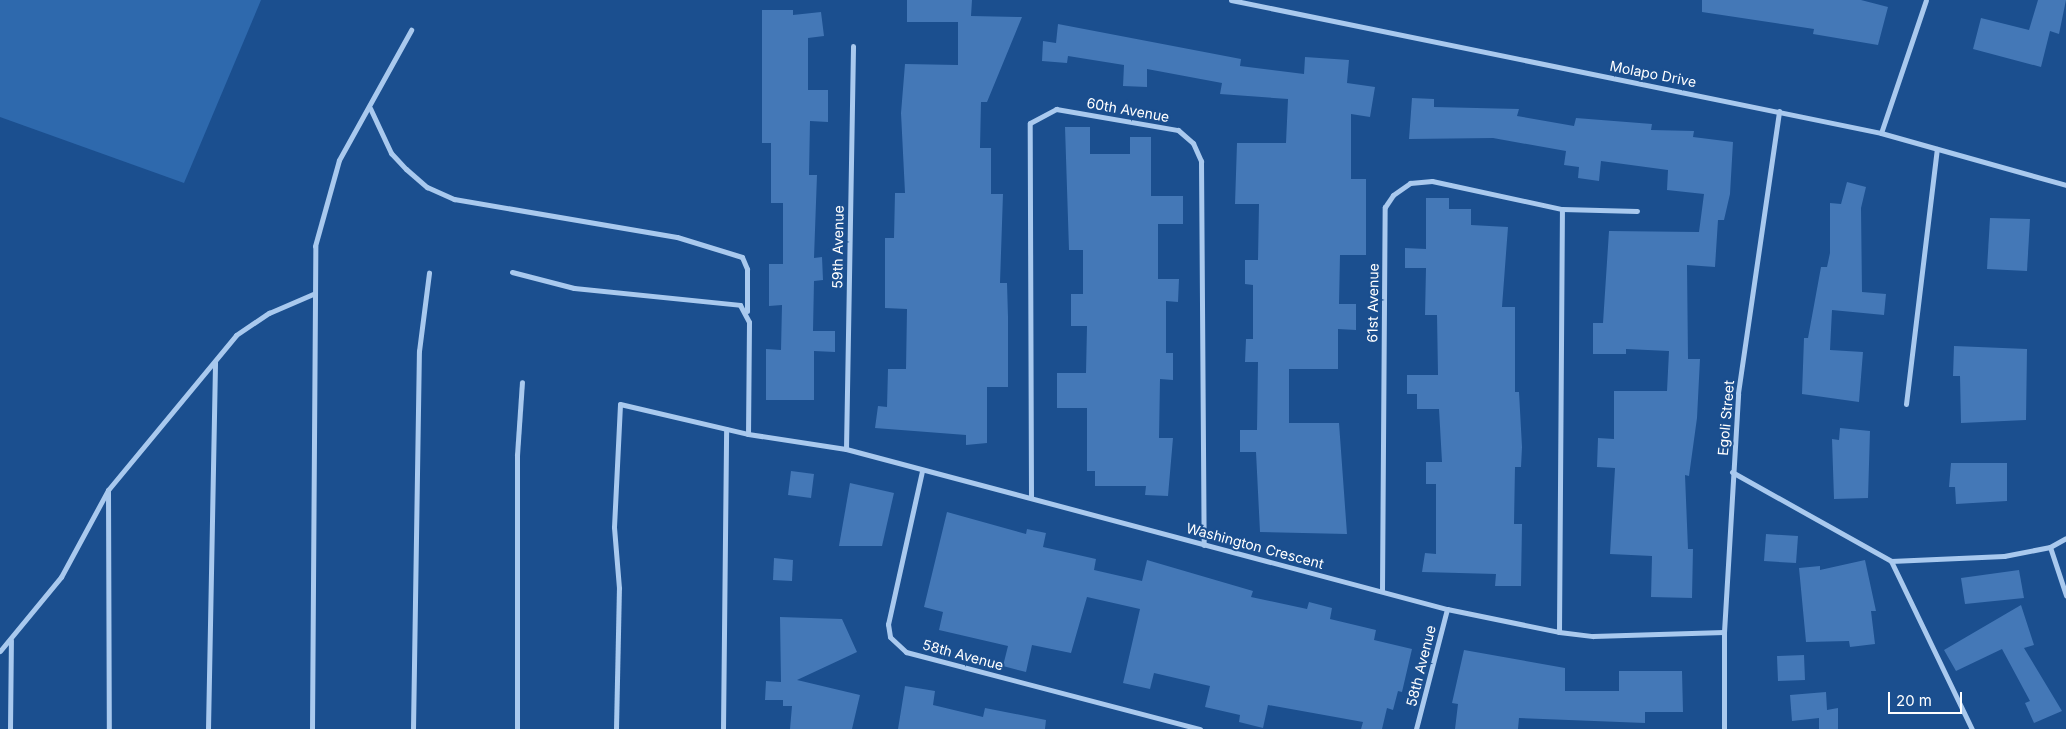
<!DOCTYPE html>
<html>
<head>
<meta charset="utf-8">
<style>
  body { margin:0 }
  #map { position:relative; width:2066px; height:729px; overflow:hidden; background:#1b4f8f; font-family:Inter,sans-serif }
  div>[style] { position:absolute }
  .green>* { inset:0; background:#2e69ad }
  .building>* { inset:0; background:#4478b7 }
  .street>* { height:5px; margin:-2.5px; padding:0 2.5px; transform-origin:2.5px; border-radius:2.5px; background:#a9c9ee }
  span { translate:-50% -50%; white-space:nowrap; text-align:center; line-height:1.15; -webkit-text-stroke:4px #1b4f8f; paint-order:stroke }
  .street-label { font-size:14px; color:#fff }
  .scale { position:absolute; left:1888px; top:692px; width:74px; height:22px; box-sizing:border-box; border:2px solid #fff; border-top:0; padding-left:6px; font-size:15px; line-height:18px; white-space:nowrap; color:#fff; -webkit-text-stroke:4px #1b4f8f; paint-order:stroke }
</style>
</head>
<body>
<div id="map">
  <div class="green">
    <i style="clip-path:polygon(0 0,261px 0,184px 183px,0 117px)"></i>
  </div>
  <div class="building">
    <i style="clip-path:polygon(907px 0,972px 0,971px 16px,1022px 17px,987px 102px,981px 102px,980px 148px,991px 148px,991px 194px,1003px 194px,1000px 283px,1007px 283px,1008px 317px,1008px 387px,987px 387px,987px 443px,966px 445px,966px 435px,875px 428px,878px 406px,887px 407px,888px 369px,906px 369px,907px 309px,885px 308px,885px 238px,894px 238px,895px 193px,905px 193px,901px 113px,905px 64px,958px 65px,958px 22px,907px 22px)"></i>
    <i style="clip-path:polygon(1702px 0,1861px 0,1888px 7px,1878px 45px,1813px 34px,1814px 29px,1702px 12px)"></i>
    <i style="clip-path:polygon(2038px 0,2066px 0,2059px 34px,2050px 31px,2041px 67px,1973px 49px,1981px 18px,2029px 30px)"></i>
    <i style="clip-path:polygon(762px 10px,793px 10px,793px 15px,821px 12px,824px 36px,808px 38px,808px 90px,828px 90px,828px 122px,810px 121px,809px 175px,817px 175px,814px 258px,822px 257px,823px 280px,814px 281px,813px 331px,835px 331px,835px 352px,814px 351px,814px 400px,766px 400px,766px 349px,781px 350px,782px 305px,769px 306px,769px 264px,783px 264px,783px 203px,771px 203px,771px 143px,762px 143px)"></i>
    <i style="clip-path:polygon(1058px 24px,1241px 59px,1240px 66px,1304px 74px,1305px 57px,1349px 60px,1347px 83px,1375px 87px,1370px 117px,1351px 114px,1351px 179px,1366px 179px,1366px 255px,1340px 255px,1339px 304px,1356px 304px,1356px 330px,1338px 329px,1338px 369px,1289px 369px,1289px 423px,1339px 423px,1347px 534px,1260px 532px,1256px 452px,1240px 452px,1240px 430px,1257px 430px,1258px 362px,1245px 362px,1246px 339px,1253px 339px,1253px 285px,1245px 284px,1245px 260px,1258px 260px,1259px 204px,1235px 204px,1237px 143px,1286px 143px,1288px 99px,1220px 94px,1222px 83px,1147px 69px,1147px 87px,1123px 86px,1124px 65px,1068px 56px,1067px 63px,1042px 61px,1043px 41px,1056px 43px)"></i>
    <i style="clip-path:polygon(1412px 98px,1434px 99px,1434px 107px,1519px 109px,1517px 116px,1574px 126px,1576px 118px,1652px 124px,1651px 130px,1694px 131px,1693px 137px,1733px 142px,1730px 194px,1724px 220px,1718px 220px,1715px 267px,1687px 265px,1688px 359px,1700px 359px,1697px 418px,1689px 476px,1685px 475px,1688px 549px,1693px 549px,1692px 598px,1651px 597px,1652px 556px,1610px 554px,1615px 468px,1597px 467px,1598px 438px,1614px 439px,1614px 391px,1667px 391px,1669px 351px,1626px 349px,1626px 354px,1593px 354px,1593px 323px,1603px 323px,1609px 231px,1699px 232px,1704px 194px,1667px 190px,1668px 170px,1601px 161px,1599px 181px,1578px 178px,1579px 167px,1564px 165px,1566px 151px,1493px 138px,1409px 139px)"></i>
    <i style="clip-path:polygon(1065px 127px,1090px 127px,1090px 154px,1130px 154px,1130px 137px,1151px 137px,1151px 196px,1183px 196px,1183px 224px,1158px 224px,1158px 279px,1179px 279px,1178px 302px,1166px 301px,1166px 353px,1173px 353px,1173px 380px,1160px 379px,1159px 438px,1173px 438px,1168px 496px,1145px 495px,1146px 486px,1095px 486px,1095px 471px,1087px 471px,1087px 408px,1057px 408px,1057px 373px,1086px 373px,1087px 326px,1071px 326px,1071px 294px,1083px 294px,1083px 250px,1069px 250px)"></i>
    <i style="clip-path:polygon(1847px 182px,1866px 187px,1861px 208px,1862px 292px,1886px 294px,1884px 315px,1832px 310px,1830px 350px,1863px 352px,1859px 402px,1802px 394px,1804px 338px,1808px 338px,1821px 267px,1827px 267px,1830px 253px,1830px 203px,1841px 204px)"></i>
    <i style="clip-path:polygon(1426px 198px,1449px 198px,1449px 209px,1471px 209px,1471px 225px,1508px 227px,1502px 307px,1515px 307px,1515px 392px,1519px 392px,1522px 447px,1521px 467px,1515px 467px,1514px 524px,1522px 524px,1521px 586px,1495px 586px,1496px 574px,1422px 572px,1425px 553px,1436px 554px,1436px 484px,1426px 484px,1426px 462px,1442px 462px,1439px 409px,1417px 409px,1417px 394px,1407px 394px,1407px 375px,1438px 375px,1437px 315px,1425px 315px,1426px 268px,1405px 268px,1405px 248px,1426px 249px)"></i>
    <i style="clip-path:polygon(1990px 218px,2030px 219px,2027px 271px,1987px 269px)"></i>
    <i style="clip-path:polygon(1954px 346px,2027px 349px,2026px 420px,1961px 423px,1960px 376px,1953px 376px)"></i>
    <i style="clip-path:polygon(1840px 428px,1870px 431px,1868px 498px,1834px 499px,1832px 439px,1839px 440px)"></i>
    <i style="clip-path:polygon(1951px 463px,2007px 463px,2007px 501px,1956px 504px,1955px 487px,1949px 487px)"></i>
    <i style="clip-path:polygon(791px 471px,814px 474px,811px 498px,788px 495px)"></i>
    <i style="clip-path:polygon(850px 483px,894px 493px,882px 546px,839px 546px)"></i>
    <i style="clip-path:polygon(947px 512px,1026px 534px,1027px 529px,1046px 533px,1043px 547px,1096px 559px,1094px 570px,1142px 581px,1147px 560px,1253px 591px,1251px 597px,1307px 609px,1309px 602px,1332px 608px,1330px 619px,1376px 630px,1374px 640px,1412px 649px,1402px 692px,1398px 691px,1393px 710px,1387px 708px,1382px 729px,1361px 729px,1363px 722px,1268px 705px,1263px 728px,1239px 722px,1240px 715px,1205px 707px,1210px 686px,1154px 673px,1150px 689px,1123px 683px,1140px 609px,1087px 597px,1071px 653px,1032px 645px,1026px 672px,1003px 666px,1008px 646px,939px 630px,943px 612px,924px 607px)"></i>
    <i style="clip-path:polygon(1766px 534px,1798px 536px,1796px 563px,1764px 561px)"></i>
    <i style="clip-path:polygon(774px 558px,793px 560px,792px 581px,773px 580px)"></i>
    <i style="clip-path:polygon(1865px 560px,1876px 611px,1871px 611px,1875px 644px,1850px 647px,1849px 641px,1806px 642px,1799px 568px,1820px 566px,1820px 570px)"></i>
    <i style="clip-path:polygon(2019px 570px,2024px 598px,1965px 604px,1961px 578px)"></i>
    <i style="clip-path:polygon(2021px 605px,2034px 645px,2024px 648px,2062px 711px,2034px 723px,2025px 703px,2030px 701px,2002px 649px,1956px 671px,1944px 650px)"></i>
    <i style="clip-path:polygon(780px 617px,842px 619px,857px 652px,797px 680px,860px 695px,852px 729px,790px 729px,792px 706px,783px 706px,783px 700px,765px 700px,766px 681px,781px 682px)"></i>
    <i style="clip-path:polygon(1464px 650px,1565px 668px,1565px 691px,1619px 691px,1619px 671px,1682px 671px,1683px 712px,1645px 712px,1645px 723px,1519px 718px,1518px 729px,1455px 729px,1458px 704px,1452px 703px)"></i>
    <i style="clip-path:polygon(1804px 655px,1805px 680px,1778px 681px,1777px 656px)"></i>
    <i style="clip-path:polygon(905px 686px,935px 691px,933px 705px,983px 717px,985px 708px,1046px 720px,1045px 729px,898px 729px)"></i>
    <i style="clip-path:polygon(1826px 692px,1827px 710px,1838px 708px,1838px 729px,1819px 729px,1819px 718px,1792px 721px,1790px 695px)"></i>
  </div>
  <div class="street">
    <i style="left:1231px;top:0;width:663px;rotate:11.56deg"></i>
    <i style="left:1881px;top:133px;width:192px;rotate:15.7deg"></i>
    <i style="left:370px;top:108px;width:50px;rotate:65deg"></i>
    <i style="left:391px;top:153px;width:22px;rotate:47deg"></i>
    <i style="left:406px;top:169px;width:28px;rotate:41deg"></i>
    <i style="left:427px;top:187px;width:30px;rotate:24deg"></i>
    <i style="left:454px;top:199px;width:226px;rotate:9.7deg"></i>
    <i style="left:677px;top:237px;width:68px;rotate:17.1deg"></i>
    <i style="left:742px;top:257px;width:13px;rotate:67deg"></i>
    <i style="left:747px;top:269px;width:42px;rotate:90deg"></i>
    <i style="left:1881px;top:133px;width:140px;rotate:-71.3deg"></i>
    <i style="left:512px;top:272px;width:64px;rotate:14.5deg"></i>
    <i style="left:574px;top:288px;width:167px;rotate:5.8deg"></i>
    <i style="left:740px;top:305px;width:19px;rotate:62deg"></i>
    <i style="left:749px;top:322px;width:112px;rotate:90.5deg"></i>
    <i style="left:748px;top:434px;width:99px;rotate:8.7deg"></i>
    <i style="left:846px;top:449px;width:622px;rotate:14.91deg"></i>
    <i style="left:1447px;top:609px;width:114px;rotate:11.6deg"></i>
    <i style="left:1559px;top:632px;width:34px;rotate:7deg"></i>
    <i style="left:1593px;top:636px;width:131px;rotate:-1.7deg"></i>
    <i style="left:1906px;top:404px;width:257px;rotate:-83.1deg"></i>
    <i style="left:846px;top:449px;width:403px;rotate:-89deg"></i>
    <i style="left:922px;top:471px;width:157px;rotate:102.5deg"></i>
    <i style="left:888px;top:624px;width:13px;rotate:81deg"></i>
    <i style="left:890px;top:637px;width:22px;rotate:43deg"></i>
    <i style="left:906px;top:652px;width:304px;rotate:14.7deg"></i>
    <i style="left:1732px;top:472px;width:182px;rotate:29.2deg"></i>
    <i style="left:1891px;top:561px;width:187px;rotate:64.3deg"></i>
    <i style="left:108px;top:490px;width:239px;rotate:89.8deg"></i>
    <i style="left:1031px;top:497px;width:374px;rotate:-90.2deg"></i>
    <i style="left:1030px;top:123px;width:30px;rotate:-28deg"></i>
    <i style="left:1056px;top:109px;width:124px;rotate:9.8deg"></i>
    <i style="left:1178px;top:130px;width:20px;rotate:41deg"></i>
    <i style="left:1193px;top:143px;width:20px;rotate:66deg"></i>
    <i style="left:1201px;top:161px;width:384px;rotate:89.6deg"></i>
    <i style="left:2050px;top:547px;width:51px;rotate:71.6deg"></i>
    <i style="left:1891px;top:561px;width:113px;rotate:-2.5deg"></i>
    <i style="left:2004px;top:556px;width:47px;rotate:-11.1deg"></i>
    <i style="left:2050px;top:547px;width:18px;rotate:-29deg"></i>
    <i style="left:1382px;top:590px;width:383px;rotate:-89.6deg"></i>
    <i style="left:1385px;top:207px;width:14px;rotate:-56deg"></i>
    <i style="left:1393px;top:195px;width:21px;rotate:-35deg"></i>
    <i style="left:1410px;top:183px;width:22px;rotate:-5deg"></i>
    <i style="left:1432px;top:181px;width:133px;rotate:12.2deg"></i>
    <i style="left:1562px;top:209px;width:75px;rotate:1.5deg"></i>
    <i style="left:1559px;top:632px;width:423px;rotate:-89.6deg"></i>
    <i style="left:0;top:651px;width:96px;rotate:-50.5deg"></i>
    <i style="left:61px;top:577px;width:99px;rotate:-61.6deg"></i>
    <i style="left:108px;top:490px;width:201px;rotate:-50.4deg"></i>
    <i style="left:236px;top:335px;width:40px;rotate:-34deg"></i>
    <i style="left:269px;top:313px;width:48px;rotate:-23.4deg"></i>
    <i style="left:10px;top:729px;width:89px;rotate:-89.4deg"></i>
    <i style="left:208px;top:729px;width:367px;rotate:-88.9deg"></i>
    <i style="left:312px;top:729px;width:483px;rotate:-89.6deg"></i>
    <i style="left:315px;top:246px;width:89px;rotate:-74.4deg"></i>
    <i style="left:339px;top:160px;width:149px;rotate:-61deg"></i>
    <i style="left:413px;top:729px;width:378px;rotate:-89.1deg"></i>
    <i style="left:419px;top:351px;width:79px;rotate:-82.7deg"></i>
    <i style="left:517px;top:729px;width:274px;rotate:-90deg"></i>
    <i style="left:517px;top:455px;width:73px;rotate:-86.1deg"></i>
    <i style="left:616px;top:729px;width:141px;rotate:-88.8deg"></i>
    <i style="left:619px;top:588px;width:61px;rotate:-94.7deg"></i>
    <i style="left:614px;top:527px;width:123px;rotate:-87.2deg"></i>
    <i style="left:620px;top:404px;width:131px;rotate:13.2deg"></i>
    <i style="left:723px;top:729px;width:300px;rotate:-89.4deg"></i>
    <i style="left:1416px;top:729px;width:124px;rotate:-75.5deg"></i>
    <i style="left:1724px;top:729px;width:97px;rotate:-90deg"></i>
    <i style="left:1724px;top:632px;width:239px;rotate:-86.6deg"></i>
    <i style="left:1738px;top:393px;width:285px;rotate:-81.7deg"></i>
  </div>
  <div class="street-label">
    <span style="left:1653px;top:74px;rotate:11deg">Molapo Drive</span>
    <span style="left:1128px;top:110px;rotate:10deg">60th Avenue</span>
    <span style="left:838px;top:247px;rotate:-89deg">59th Avenue</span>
    <span style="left:1373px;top:303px;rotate:-89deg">61st Avenue</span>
    <span style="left:1726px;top:418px;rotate:-85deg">Egoli Street</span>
    <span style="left:1255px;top:546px;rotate:15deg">Washington Crescent</span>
    <span style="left:963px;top:655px;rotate:15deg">58th Avenue</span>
    <span style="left:1421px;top:666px;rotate:-76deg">58th Avenue</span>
  </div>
  <div class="scale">20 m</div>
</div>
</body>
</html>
